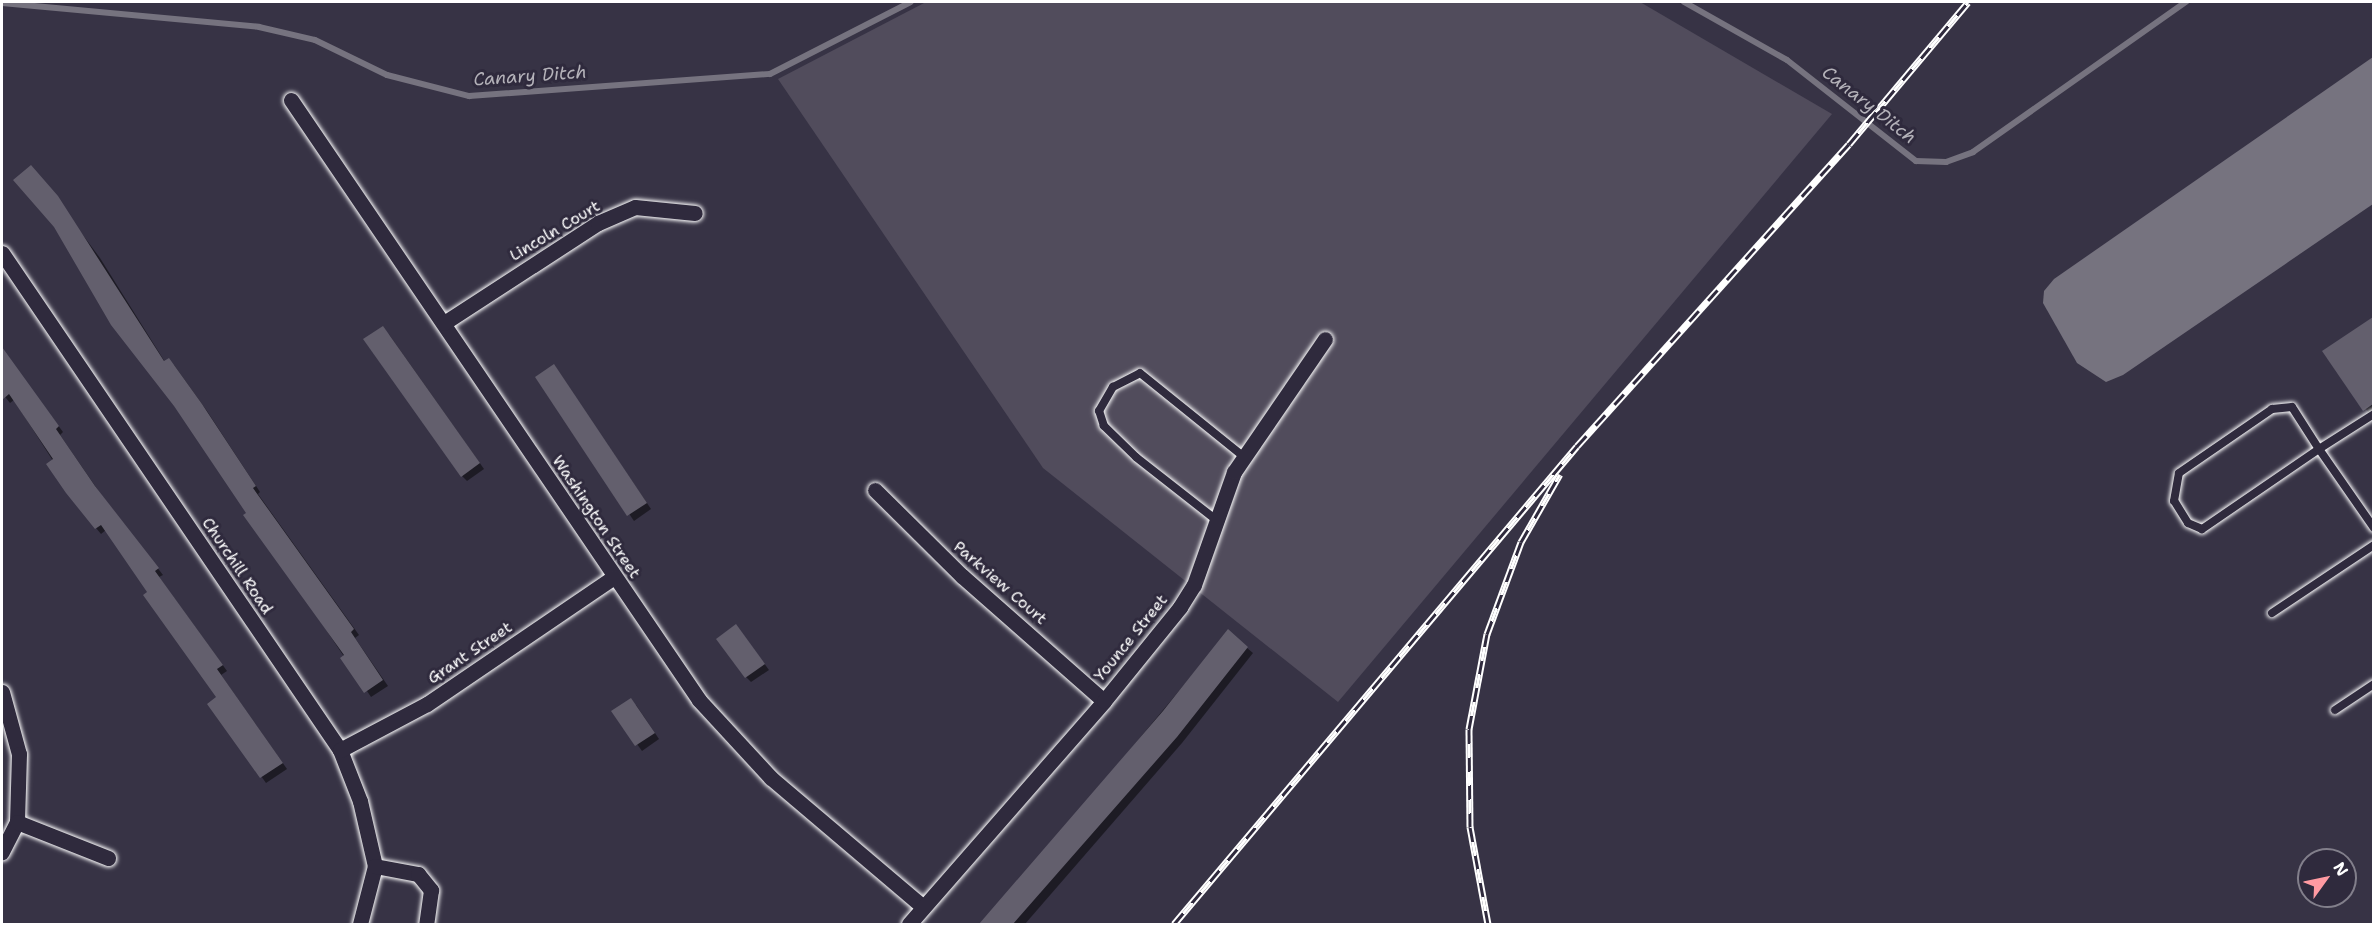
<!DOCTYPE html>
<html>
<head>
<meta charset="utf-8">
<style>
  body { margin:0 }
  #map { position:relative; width:2375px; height:926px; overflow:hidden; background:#373345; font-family:"Shantell Sans",sans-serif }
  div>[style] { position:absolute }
  .green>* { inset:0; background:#514c5c }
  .water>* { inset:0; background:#76737f }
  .shadow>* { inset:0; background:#0007 }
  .stream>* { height:6px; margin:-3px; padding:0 3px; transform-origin:3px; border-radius:3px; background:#76737f }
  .building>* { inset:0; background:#635f6d }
  .roads { filter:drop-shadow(0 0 2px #fff) drop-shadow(0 0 2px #fff) }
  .lane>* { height:8px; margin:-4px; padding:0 4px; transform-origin:4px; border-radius:4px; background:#2f2a3d }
  .street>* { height:15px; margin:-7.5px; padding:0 7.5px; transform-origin:7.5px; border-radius:7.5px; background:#2f2a3d }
  .rail>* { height:7px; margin-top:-3.5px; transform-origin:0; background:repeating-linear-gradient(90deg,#2f2a3d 0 14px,#fff 0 28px); box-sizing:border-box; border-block:2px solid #fff }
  span { translate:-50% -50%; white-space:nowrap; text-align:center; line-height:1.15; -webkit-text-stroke:6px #2f2a3d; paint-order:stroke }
  .street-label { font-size:16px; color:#fff }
  .water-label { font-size:18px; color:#b4b2b9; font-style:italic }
  .frame { position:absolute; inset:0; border:3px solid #fff; pointer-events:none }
  .north { position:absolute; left:2297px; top:848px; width:60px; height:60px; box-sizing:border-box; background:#2f2a3d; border:2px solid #827f8b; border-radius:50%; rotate:57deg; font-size:16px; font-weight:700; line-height:24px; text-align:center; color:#fff }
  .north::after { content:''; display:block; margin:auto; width:21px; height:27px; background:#ff9aa2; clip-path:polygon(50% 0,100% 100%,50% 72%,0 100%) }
</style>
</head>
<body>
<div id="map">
  <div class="green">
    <i style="clip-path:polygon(926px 2px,1640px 2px,1832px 114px,1338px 702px,1043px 468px,778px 79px)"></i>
  </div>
  <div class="water">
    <i style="clip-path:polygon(2373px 57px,2373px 204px,2123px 375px,2106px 382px,2077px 363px,2043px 303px,2044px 291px,2054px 279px)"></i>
  </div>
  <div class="shadow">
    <i style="clip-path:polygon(36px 172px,100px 258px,165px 362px,174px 365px,207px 411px,260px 492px,258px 494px,359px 635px,355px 638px,388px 686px,371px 697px,248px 513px)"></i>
    <i style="clip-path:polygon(2374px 319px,2374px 420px,2324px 352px)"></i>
    <i style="clip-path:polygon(388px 333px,484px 469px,467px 481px,462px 476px)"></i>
    <i style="clip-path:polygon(6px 355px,63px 432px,60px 435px,100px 493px,163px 575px,159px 577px,227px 671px,221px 675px,287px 769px,266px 783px,209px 704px,219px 697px,106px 530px,101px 534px,96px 528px,14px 400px,10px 403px,2px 393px,2px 358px)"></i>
    <i style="clip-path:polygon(554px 366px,651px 509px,634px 521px,537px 378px)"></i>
    <i style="clip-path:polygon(741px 632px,769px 670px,751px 682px,746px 677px)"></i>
    <i style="clip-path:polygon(1228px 632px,1253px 653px,1182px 743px,1025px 924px,985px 924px)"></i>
    <i style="clip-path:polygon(636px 705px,659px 739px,642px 751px,613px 711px)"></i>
  </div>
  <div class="stream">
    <i style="left:1684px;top:2px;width:118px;rotate:29.4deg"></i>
    <i style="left:1787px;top:60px;width:164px;rotate:38.1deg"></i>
    <i style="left:1916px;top:161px;width:30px;rotate:2deg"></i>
    <i style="left:1946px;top:162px;width:29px;rotate:-20deg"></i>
    <i style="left:1973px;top:152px;width:261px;rotate:-35.2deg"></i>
    <i style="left:2px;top:3px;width:258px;rotate:5.3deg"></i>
    <i style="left:259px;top:27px;width:57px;rotate:13.1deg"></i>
    <i style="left:315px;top:40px;width:80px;rotate:25.9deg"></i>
    <i style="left:387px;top:75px;width:85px;rotate:14.4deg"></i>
    <i style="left:469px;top:96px;width:302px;rotate:-4.2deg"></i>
    <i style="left:770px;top:74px;width:158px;rotate:-27.1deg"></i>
  </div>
  <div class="building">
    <i style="clip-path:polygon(31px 165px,58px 196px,164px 361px,169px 358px,202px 404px,256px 486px,253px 488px,354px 629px,351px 632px,383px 680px,364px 693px,340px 658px,344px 655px,243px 515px,246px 513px,174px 406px,111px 325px,54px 227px,13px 180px)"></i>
    <i style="clip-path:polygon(2373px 317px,2373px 404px,2363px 411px,2322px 351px)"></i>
    <i style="clip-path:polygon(383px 326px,480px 463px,461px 477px,363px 339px)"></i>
    <i style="clip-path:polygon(2px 347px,59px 426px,56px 429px,95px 486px,159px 568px,155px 571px,223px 665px,217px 669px,283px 763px,260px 778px,207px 704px,216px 697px,143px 595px,147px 592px,101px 525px,95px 529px,66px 493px,46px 464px,53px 459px,9px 394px,2px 400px)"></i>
    <i style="clip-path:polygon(554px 364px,647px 503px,627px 516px,535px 377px)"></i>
    <i style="clip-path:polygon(736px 624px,765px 664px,745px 678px,716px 639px)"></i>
    <i style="clip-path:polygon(1228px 629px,1248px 647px,1177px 737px,1013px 924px,979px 924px,1163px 711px)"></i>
    <i style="clip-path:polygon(631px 698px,655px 733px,635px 746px,611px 711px)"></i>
  </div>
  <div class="roads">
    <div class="lane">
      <i style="left:2374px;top:414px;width:65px;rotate:147.5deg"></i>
      <i style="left:2319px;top:449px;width:142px;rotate:145.6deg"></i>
      <i style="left:2202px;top:529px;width:15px;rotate:-157deg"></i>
      <i style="left:2188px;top:523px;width:26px;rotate:-122deg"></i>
      <i style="left:2174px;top:501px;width:28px;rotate:-80deg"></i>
      <i style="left:2179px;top:473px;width:113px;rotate:-34.5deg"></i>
      <i style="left:2272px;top:409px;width:20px;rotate:-6deg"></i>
      <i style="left:2292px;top:407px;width:50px;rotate:57.3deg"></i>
      <i style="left:2319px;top:449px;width:96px;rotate:55.2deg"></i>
      <i style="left:1215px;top:519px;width:100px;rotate:-141.9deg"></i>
      <i style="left:1136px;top:457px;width:45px;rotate:-135.9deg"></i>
      <i style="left:1104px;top:426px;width:16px;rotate:-108deg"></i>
      <i style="left:1099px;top:411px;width:28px;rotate:-60deg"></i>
      <i style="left:1113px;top:387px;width:30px;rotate:-27deg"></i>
      <i style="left:1140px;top:373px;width:134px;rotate:38.9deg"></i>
      <i style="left:2272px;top:613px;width:123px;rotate:-33.7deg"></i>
      <i style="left:2335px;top:710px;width:47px;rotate:-33.7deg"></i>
    </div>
    <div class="street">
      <i style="left:291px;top:100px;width:726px;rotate:55.78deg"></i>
      <i style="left:699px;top:700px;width:106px;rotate:47.3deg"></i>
      <i style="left:771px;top:778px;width:199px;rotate:40.3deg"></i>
      <i style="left:2px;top:253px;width:601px;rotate:55.78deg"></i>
      <i style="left:340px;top:750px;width:55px;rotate:68.6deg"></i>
      <i style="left:360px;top:801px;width:67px;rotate:77deg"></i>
      <i style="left:375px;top:866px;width:60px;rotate:104.5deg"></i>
      <i style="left:444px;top:323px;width:184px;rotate:-33deg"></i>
      <i style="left:598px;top:223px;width:40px;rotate:-23.4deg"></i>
      <i style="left:635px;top:207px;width:60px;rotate:5.7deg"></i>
      <i style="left:875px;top:490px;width:122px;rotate:44.7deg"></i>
      <i style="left:962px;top:576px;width:189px;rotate:41.4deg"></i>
      <i style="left:2px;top:692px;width:64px;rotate:74.7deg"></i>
      <i style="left:19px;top:754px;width:68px;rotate:91.7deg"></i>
      <i style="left:17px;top:822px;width:34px;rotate:117deg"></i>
      <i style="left:340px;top:750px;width:98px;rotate:-27.9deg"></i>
      <i style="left:427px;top:704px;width:226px;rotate:-34.2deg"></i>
      <i style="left:17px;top:822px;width:98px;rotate:21.6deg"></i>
      <i style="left:375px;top:866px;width:44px;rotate:10.5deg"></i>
      <i style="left:418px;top:874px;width:21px;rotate:51deg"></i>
      <i style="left:431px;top:890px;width:34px;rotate:98deg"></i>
      <i style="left:909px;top:924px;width:296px;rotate:-48.8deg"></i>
      <i style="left:1104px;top:701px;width:121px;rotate:-51deg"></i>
      <i style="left:1180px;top:607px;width:26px;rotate:-58deg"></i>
      <i style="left:1194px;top:585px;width:120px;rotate:-70.5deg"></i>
      <i style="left:1234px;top:472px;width:161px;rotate:-55.6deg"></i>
    </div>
  </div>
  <div class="rail">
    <i style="left:1174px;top:924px;width:625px;rotate:-49.87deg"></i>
    <i style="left:1577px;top:446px;width:406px;rotate:-48deg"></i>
    <i style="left:1849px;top:144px;width:185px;rotate:-50deg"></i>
    <i style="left:1488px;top:924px;width:99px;rotate:-100.5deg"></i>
    <i style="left:1470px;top:827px;width:98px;rotate:-90.6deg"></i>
    <i style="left:1469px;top:729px;width:97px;rotate:-79.3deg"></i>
    <i style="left:1487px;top:634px;width:98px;rotate:-69.7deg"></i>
    <i style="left:1521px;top:542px;width:78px;rotate:-60.2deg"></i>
  </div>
  <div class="street-label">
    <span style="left:555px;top:231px;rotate:-31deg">Lincoln Court</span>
    <span style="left:596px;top:517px;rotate:56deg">Washington Street</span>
    <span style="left:237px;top:566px;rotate:56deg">Churchill Road</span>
    <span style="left:1000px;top:583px;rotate:41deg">Parkview Court</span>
    <span style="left:1131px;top:638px;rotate:-51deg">Younce Street</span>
    <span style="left:470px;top:653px;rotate:-34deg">Grant Street</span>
  </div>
  <div class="water-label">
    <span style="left:530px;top:76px;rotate:-4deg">Canary Ditch</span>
    <span style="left:1869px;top:105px;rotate:38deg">Canary Ditch</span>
  </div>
  <div class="frame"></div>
  <div class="north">N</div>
</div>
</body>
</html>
